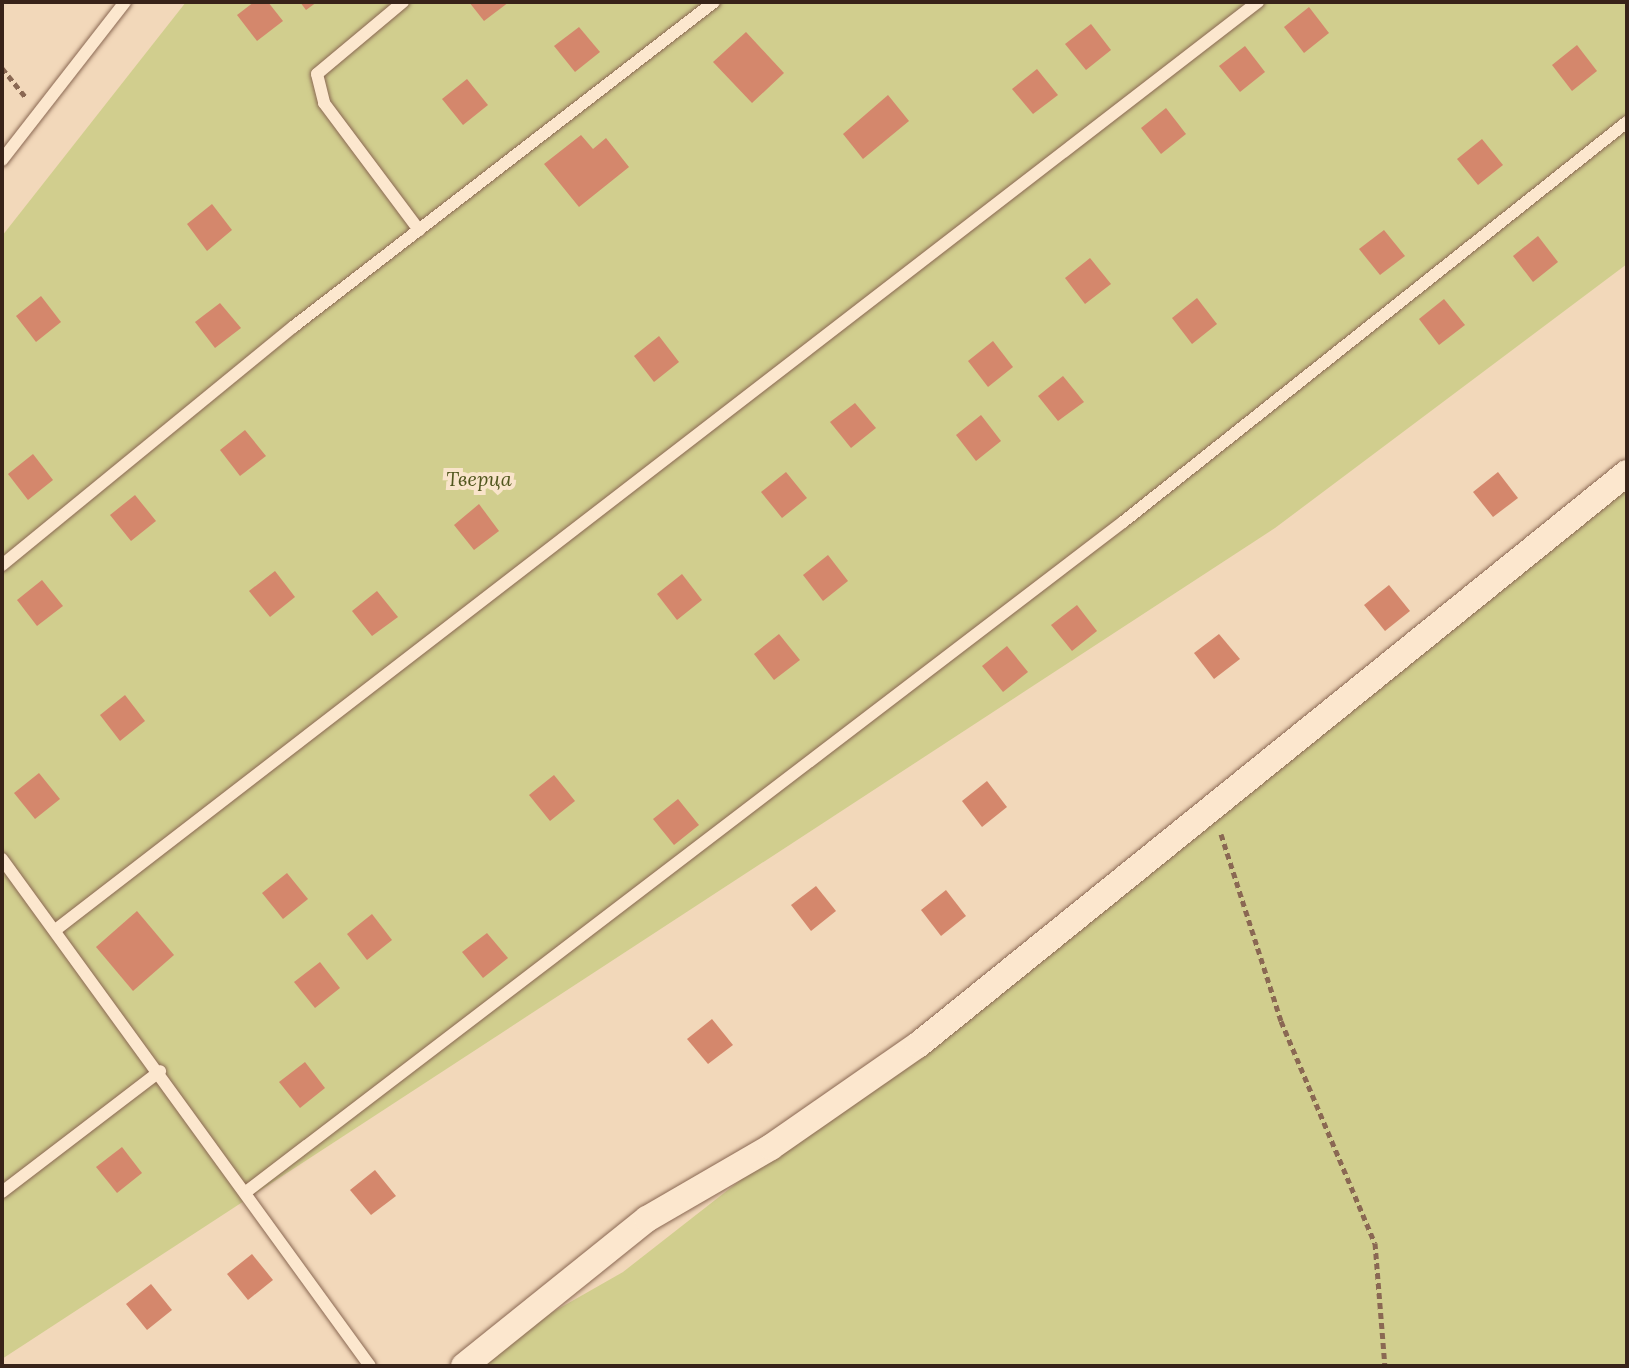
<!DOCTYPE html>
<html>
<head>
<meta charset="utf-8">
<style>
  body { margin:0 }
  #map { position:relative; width:1629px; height:1368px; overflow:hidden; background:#f2d8ba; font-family:Lora,serif }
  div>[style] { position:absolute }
  .green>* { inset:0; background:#d1ce8e }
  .building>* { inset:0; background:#d4876c }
  .path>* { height:5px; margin-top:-2.5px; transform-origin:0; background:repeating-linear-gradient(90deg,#8a6853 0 6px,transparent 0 10px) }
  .roads { filter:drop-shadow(0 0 2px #8a6853) drop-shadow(0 0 2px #8a6853) }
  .lane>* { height:12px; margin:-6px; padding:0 6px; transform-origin:6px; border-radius:6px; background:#fce7ce }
  .street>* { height:26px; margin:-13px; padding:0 13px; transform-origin:13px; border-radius:13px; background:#fce7ce }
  span { translate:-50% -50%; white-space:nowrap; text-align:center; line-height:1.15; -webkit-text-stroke:8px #f9e4ca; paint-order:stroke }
  .park-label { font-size:20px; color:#51561e; font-style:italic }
  .frame { position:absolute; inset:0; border:4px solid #382319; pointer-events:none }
</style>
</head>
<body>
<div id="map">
  <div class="green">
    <i style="clip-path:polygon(186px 2px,1627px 2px,1627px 264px,1275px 528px,2px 1359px,2px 236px)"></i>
    <i style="clip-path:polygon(1627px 487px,1627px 1366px,458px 1366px,623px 1272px)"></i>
  </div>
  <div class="building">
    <i style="clip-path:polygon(254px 2px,268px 2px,283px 21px,257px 41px,237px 15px)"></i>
    <i style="clip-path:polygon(300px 2px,317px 2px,306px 10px)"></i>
    <i style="clip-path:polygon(469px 2px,509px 2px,484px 21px)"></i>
    <i style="clip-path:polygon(1309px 7px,1329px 33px,1304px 53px,1284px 27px)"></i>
    <i style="clip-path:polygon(1091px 24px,1111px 50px,1086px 70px,1065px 44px)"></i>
    <i style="clip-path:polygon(579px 27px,600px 52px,575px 72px,554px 46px)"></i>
    <i style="clip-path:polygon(746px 32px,784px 73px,752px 103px,713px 62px)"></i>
    <i style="clip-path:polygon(1577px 45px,1597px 71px,1572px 91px,1552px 65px)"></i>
    <i style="clip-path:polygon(1245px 46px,1265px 72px,1240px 92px,1219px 66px)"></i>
    <i style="clip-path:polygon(1037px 69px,1058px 95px,1033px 114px,1012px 89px)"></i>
    <i style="clip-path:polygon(467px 79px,488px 105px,463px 125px,442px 99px)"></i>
    <i style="clip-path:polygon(888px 95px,909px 121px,863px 159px,843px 134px)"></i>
    <i style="clip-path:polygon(1166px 108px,1186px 134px,1161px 154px,1141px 128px)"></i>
    <i style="clip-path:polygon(581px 135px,593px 149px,606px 138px,629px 167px,579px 207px,544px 164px)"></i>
    <i style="clip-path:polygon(1482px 139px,1503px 165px,1478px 185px,1457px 159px)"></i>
    <i style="clip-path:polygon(212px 204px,232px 230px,207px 251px,187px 224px)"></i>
    <i style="clip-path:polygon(1384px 230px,1405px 256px,1380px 275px,1359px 249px)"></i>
    <i style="clip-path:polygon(1538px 236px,1558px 262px,1533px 282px,1513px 256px)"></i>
    <i style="clip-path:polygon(1090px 258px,1111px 284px,1085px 304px,1065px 278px)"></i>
    <i style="clip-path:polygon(41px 296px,61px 322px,36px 342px,16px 316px)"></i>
    <i style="clip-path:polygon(1197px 298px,1217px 324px,1192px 344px,1172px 318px)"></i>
    <i style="clip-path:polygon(1444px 299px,1465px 325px,1439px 345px,1419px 319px)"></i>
    <i style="clip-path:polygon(220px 303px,241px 328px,215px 348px,195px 322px)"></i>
    <i style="clip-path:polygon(659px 336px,679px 362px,654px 382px,634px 356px)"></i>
    <i style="clip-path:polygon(993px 341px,1013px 367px,988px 387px,968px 361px)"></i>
    <i style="clip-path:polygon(1063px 376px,1084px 402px,1058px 421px,1038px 396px)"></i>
    <i style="clip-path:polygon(855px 403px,876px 428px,851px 448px,830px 422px)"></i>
    <i style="clip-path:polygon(981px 415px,1001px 441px,976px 461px,956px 435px)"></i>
    <i style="clip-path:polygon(245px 430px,266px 456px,240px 476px,220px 450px)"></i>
    <i style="clip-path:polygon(33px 454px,53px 480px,28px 500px,8px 474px)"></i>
    <i style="clip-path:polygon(786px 472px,807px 498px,782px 518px,761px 492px)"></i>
    <i style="clip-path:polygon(1498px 472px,1518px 498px,1493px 517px,1473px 492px)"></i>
    <i style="clip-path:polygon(135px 495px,156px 521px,131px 541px,110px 515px)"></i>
    <i style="clip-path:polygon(479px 504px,499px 531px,474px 550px,454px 525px)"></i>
    <i style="clip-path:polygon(828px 555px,848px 581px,823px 601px,803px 575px)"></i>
    <i style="clip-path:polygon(275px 571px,295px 597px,270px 617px,249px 591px)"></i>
    <i style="clip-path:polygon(682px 574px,702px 600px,677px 620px,657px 594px)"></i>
    <i style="clip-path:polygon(42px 580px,63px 606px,37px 626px,17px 600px)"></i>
    <i style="clip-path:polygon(1389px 585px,1410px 611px,1385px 631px,1364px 605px)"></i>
    <i style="clip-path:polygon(377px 591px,398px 617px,372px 636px,352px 611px)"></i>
    <i style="clip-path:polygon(1077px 605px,1097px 631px,1072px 651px,1051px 625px)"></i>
    <i style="clip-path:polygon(779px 634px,800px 660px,774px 680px,754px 654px)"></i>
    <i style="clip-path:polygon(1219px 634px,1240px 659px,1214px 679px,1194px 653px)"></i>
    <i style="clip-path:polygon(1007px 646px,1028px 672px,1003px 692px,982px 666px)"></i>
    <i style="clip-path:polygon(125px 695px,145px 721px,120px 741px,100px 715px)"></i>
    <i style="clip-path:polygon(39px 773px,60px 799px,35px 819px,14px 793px)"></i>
    <i style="clip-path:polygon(554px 775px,575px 801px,550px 821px,529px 795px)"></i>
    <i style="clip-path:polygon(987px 781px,1007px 807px,982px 827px,962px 801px)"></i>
    <i style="clip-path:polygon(678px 799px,699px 825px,674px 845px,653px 819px)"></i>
    <i style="clip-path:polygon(287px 873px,308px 899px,283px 919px,262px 893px)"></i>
    <i style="clip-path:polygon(816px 886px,836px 911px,811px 931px,791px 905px)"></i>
    <i style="clip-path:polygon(946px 890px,966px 916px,941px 936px,921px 910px)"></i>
    <i style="clip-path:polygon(137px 911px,174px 955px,133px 991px,96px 947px)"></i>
    <i style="clip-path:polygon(372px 914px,392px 940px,367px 960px,347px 934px)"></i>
    <i style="clip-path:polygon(487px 933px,508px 958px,483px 978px,462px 952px)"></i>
    <i style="clip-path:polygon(320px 962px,340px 988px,315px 1008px,294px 982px)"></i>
    <i style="clip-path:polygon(712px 1019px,733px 1045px,708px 1064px,687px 1039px)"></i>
    <i style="clip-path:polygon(305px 1062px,325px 1088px,300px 1108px,279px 1082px)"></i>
    <i style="clip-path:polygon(122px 1147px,142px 1173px,117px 1193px,96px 1167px)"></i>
    <i style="clip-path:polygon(375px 1170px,396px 1196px,371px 1215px,350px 1190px)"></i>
    <i style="clip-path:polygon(252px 1254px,273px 1280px,248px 1300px,227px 1274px)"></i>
    <i style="clip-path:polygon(151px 1284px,172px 1310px,147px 1330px,126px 1304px)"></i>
  </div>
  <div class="path">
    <i style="left:2px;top:68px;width:38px;rotate:51deg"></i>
    <i style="left:1221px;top:834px;width:196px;rotate:72.2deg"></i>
    <i style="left:1281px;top:1021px;width:241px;rotate:67.1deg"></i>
    <i style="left:1375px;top:1243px;width:123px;rotate:85.4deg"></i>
  </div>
  <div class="roads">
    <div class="lane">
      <i style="left:403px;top:2px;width:112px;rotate:140.1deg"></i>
      <i style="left:317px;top:74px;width:30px;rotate:76deg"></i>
      <i style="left:324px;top:103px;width:159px;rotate:53.2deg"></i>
      <i style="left:2px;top:160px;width:200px;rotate:-52.1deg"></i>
      <i style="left:2px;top:565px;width:376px;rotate:-39.3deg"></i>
      <i style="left:293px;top:327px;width:532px;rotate:-37.67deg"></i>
      <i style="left:2px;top:859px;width:626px;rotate:54.03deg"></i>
      <i style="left:58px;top:928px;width:1516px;rotate:-37.66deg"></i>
      <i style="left:2px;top:1192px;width:199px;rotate:-37.4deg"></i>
      <i style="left:246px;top:1192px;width:1104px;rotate:-37.38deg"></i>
      <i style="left:1123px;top:522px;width:643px;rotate:-38.44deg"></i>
    </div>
    <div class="street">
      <i style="left:464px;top:1366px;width:235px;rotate:-38.8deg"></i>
      <i style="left:647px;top:1219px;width:143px;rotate:-30.1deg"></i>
      <i style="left:771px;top:1147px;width:179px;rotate:-34.8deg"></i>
      <i style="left:918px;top:1045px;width:911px;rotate:-38.9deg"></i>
    </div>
  </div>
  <div class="park-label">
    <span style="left:479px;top:478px">Тверца</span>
  </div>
  <div class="frame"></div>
</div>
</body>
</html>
